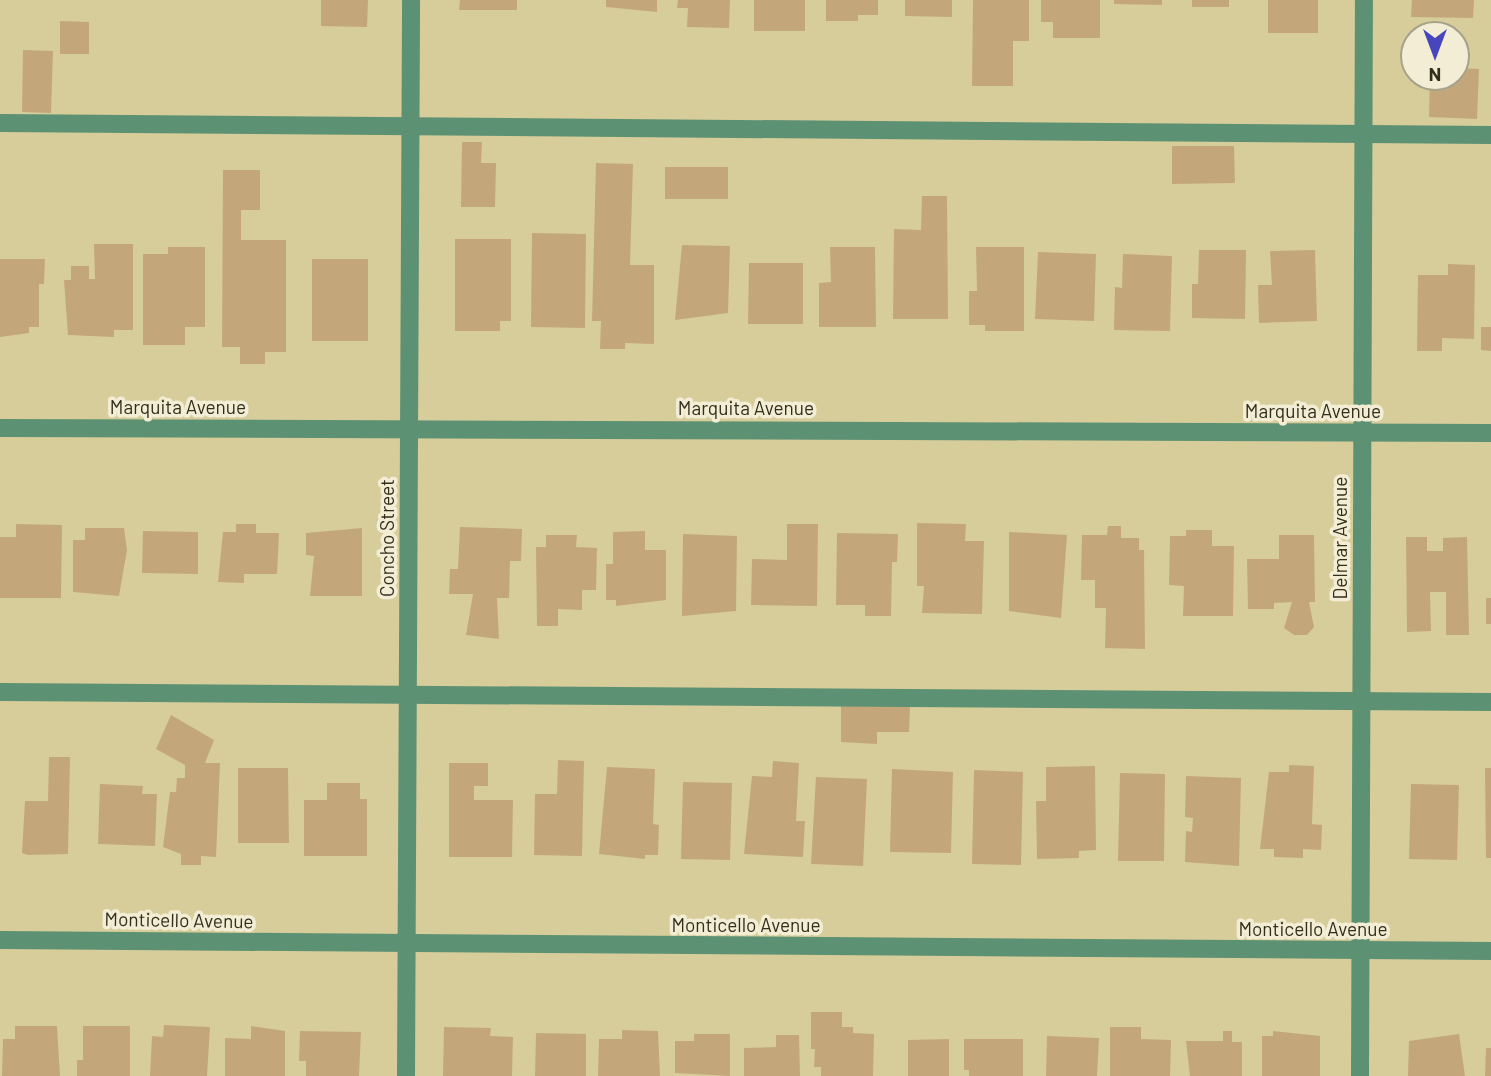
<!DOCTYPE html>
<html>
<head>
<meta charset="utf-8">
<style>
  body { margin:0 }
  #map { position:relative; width:1491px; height:1076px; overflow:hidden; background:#d7cd9a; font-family:Barlow,sans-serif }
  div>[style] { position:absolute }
  .building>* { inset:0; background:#c3a77b }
  .minor>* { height:18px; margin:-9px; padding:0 9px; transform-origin:9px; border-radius:9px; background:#5d9173 }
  span { translate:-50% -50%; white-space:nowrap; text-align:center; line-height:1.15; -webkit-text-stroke:7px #f2edd4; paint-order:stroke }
  .street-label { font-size:19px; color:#322e1a }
  .north { position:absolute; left:1400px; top:21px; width:70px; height:70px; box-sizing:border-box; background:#f2edd4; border:2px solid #a5a18a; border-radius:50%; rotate:180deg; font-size:19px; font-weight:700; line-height:28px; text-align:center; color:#322e1a }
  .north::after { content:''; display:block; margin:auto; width:24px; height:32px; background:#4846bc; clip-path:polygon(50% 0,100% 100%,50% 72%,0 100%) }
</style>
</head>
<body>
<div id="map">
  <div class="building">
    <i style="clip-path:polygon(321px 0,368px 0,367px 27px,321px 26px)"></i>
    <i style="clip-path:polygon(460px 0,517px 0,517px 10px,459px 10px)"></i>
    <i style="clip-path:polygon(606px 0,657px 0,657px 12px,606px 7px)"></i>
    <i style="clip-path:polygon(678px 0,730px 0,729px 28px,687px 27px,688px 8px,677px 8px)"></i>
    <i style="clip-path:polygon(754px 0,805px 0,805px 31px,754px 31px)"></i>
    <i style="clip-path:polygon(826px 0,878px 0,878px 15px,858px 15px,858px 21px,826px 21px)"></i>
    <i style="clip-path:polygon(905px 0,952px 0,952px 17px,905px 16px)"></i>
    <i style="clip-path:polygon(973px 0,1029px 0,1029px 41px,1013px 41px,1013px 86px,972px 86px)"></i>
    <i style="clip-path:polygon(1041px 0,1100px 0,1100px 38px,1053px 38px,1053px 22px,1041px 22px)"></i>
    <i style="clip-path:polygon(1114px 0,1162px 0,1162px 5px,1114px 4px)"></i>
    <i style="clip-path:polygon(1192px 0,1229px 0,1229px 7px,1192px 7px)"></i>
    <i style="clip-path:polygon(1268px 0,1318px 0,1318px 33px,1268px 33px)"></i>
    <i style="clip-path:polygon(1412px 0,1474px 0,1473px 18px,1411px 17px)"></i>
    <i style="clip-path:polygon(60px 21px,89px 22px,89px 54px,60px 54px)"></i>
    <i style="clip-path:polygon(23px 50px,53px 51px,51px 113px,22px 112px)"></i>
    <i style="clip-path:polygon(1456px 68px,1479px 69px,1477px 119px,1429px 117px,1430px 77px,1456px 77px)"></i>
    <i style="clip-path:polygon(462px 142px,482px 142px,481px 163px,496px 163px,495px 207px,461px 207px)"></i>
    <i style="clip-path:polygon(1172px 146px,1234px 146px,1235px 183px,1172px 184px)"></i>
    <i style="clip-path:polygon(596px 163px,633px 164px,630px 265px,654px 265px,654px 344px,625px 343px,625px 349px,600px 349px,601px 321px,592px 321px)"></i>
    <i style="clip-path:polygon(665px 167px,728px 167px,728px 199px,665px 199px)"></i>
    <i style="clip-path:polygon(223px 170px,260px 170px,260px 210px,241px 210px,241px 240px,286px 240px,286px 352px,265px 352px,265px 364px,240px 364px,240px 347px,222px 347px)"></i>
    <i style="clip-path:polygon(922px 196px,947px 196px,948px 319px,893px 319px,894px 229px,921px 230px)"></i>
    <i style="clip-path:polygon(532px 233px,586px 234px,585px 328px,531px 327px)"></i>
    <i style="clip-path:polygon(455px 239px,511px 239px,511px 321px,500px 321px,500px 331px,455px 331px)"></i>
    <i style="clip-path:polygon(94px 244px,133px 244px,133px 330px,114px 330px,114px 337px,68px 335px,64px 280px,71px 280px,71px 266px,89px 266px,89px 279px,95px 279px)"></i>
    <i style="clip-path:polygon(682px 245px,730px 246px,728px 313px,675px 320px)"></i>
    <i style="clip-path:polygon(168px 247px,205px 247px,205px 327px,185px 327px,185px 345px,143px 345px,143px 254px,168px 254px)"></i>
    <i style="clip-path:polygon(830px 247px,875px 247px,876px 327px,819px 327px,819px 283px,831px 282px)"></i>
    <i style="clip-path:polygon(976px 247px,1024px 247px,1024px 331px,985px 331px,985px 325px,969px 325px,969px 291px,977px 291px)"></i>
    <i style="clip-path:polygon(1199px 250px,1246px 250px,1245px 319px,1192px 318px,1192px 284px,1198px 284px)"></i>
    <i style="clip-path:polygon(1315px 250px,1317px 321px,1259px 323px,1258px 285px,1272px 285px,1270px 251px)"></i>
    <i style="clip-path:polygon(1038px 252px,1096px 254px,1094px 321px,1035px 319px)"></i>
    <i style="clip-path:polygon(1123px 254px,1172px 256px,1170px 331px,1114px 330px,1115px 287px,1122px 288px)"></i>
    <i style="clip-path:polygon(0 259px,45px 259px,44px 284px,39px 284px,39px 327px,29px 327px,29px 333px,0 337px)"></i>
    <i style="clip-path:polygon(312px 259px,368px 259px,368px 341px,312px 341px)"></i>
    <i style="clip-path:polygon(749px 263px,803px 263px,803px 324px,748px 324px)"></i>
    <i style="clip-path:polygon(1448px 264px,1475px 265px,1474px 339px,1442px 338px,1442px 351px,1417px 351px,1418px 275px,1448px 275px)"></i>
    <i style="clip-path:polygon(1481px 327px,1491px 327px,1491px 351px,1481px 350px)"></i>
    <i style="clip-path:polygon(917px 523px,966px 524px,965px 541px,984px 541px,982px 614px,922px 613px,924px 586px,917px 586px)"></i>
    <i style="clip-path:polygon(16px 524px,62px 525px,61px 598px,0 598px,0 537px,16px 537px)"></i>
    <i style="clip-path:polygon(236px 524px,256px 524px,256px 533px,279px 533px,277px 574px,244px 574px,244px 583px,218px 582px,223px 532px,236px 532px)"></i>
    <i style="clip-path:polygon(787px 524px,818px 524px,817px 606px,751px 605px,752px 559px,787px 560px)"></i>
    <i style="clip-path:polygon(1108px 526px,1121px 526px,1121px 538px,1139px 538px,1139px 550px,1144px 550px,1145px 649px,1105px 648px,1106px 608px,1095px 608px,1095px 580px,1081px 580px,1082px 535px,1107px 535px)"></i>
    <i style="clip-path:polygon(460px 527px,522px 529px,521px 561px,510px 561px,509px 598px,497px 598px,499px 639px,466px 635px,473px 594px,449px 594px,450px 569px,458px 569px)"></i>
    <i style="clip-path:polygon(85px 528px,124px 528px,127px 550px,119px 596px,73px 592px,73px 540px,85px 540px)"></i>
    <i style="clip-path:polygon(362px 528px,362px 596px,310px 596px,314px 556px,306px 555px,306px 533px)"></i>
    <i style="clip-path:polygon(1186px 530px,1212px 530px,1212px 546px,1234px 546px,1233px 616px,1183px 616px,1184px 586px,1169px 585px,1170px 536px,1186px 536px)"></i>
    <i style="clip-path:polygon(143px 531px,198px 532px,198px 574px,142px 573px)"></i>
    <i style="clip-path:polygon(645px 531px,645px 550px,666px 550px,666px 600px,616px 606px,616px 600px,606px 600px,606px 564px,613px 564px,613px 532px)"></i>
    <i style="clip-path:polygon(1009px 532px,1067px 535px,1061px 618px,1009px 611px)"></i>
    <i style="clip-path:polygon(837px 533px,898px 534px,897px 562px,892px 562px,891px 616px,865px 616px,865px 605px,836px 605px)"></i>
    <i style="clip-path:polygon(683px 534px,737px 536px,736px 611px,682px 616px)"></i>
    <i style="clip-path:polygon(546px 535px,577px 535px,576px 547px,597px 548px,596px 590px,582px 590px,582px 610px,558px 609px,558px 626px,537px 626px,536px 547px,546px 547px)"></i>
    <i style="clip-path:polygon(1279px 535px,1314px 535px,1315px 602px,1309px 602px,1314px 627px,1307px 635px,1294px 635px,1284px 628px,1292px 602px,1274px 603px,1274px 609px,1248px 609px,1247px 559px,1279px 559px)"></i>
    <i style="clip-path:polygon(1406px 537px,1427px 537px,1427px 551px,1443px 551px,1443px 538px,1467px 537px,1469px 635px,1446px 635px,1446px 592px,1430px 592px,1431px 631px,1407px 632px)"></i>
    <i style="clip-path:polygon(1486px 598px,1491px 598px,1491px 624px,1486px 624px)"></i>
    <i style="clip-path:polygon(841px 705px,910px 706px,909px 732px,877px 732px,877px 744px,841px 742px)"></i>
    <i style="clip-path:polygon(171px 715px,214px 740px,205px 763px,220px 763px,216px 857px,201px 856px,201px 865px,181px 865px,181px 854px,163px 847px,170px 792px,176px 792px,177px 778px,185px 778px,185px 765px,156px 749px)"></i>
    <i style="clip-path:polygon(49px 757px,70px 757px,68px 854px,28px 855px,22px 853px,25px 801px,48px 801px)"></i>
    <i style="clip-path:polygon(558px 760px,584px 761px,582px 856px,534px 855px,535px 794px,557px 794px)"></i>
    <i style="clip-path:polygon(773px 761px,799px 763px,796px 821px,805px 821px,803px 857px,744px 854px,752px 776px,772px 777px)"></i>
    <i style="clip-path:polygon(449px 763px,488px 763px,488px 786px,474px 786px,474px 800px,513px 800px,512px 857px,449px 857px)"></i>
    <i style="clip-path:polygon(1289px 765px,1314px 766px,1312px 824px,1322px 825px,1321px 850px,1303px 849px,1303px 858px,1274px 857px,1274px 849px,1260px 849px,1269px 772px,1289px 772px)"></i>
    <i style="clip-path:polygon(1095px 766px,1096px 850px,1079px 851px,1079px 858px,1037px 859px,1036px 801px,1046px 801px,1046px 767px)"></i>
    <i style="clip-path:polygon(607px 767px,655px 769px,653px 824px,659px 825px,658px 855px,645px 855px,645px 859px,599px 854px)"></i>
    <i style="clip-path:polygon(238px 768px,288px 768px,289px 843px,238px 843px)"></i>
    <i style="clip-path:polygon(1485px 768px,1491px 768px,1491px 858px,1486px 858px)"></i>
    <i style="clip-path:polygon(892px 769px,953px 772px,951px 853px,890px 852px)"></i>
    <i style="clip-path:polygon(974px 770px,1023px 772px,1021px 865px,972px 864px)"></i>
    <i style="clip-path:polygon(1120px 773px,1165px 774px,1164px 861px,1118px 861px)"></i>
    <i style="clip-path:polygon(1186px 776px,1241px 778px,1239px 866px,1185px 862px,1186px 831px,1192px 832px,1193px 818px,1185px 817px)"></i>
    <i style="clip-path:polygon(816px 777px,867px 779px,863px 866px,811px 864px)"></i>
    <i style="clip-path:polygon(683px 782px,732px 783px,730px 860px,681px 859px)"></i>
    <i style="clip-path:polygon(327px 783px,360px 783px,360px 799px,367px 799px,367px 856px,304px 856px,304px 800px,327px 800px)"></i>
    <i style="clip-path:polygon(100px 784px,143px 786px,142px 794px,157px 794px,155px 846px,98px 844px)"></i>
    <i style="clip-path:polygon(1411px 784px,1459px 785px,1457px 860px,1409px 859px)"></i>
    <i style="clip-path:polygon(811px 1012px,842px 1012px,842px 1027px,853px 1027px,853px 1033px,874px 1034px,873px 1076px,821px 1076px,821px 1067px,814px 1067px,815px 1049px,811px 1049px)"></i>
    <i style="clip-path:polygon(164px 1025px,210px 1027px,207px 1076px,150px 1076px,152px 1036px,163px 1037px)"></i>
    <i style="clip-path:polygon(15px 1026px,57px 1026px,60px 1076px,2px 1076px,3px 1039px,15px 1039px)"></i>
    <i style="clip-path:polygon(83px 1026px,130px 1026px,130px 1076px,77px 1076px,77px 1060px,83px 1060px)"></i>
    <i style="clip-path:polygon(251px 1026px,285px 1031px,285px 1076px,225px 1076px,225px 1038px,251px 1039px)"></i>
    <i style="clip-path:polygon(444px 1027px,491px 1028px,490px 1036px,513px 1037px,512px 1076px,443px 1076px)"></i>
    <i style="clip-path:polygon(1110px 1027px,1141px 1027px,1141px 1039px,1171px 1040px,1170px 1076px,1110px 1076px)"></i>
    <i style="clip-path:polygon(622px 1030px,658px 1031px,660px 1076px,598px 1076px,599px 1039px,622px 1039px)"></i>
    <i style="clip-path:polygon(300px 1031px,361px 1032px,359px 1076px,306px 1076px,306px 1061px,299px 1061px)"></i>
    <i style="clip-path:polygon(1223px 1031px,1232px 1031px,1232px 1042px,1242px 1042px,1242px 1076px,1190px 1076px,1186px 1041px,1223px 1041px)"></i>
    <i style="clip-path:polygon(1273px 1031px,1320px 1036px,1320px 1076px,1262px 1076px,1262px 1036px,1273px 1036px)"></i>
    <i style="clip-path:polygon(536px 1033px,586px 1034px,586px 1076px,535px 1076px)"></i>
    <i style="clip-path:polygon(694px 1034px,730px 1034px,730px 1076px,675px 1073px,675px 1041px,694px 1041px)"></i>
    <i style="clip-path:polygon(1459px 1034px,1465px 1076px,1408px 1076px,1409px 1041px)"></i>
    <i style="clip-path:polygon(776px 1035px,799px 1035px,800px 1076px,744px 1076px,744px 1048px,776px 1047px)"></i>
    <i style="clip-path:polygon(1047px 1036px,1099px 1038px,1097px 1076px,1046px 1076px)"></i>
    <i style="clip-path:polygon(949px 1039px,949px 1076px,908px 1076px,908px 1040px)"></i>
    <i style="clip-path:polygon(964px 1039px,1023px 1039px,1023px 1076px,969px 1076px,969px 1070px,964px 1070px)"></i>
    <i style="clip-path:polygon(1486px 1048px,1491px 1048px,1491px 1076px,1485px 1076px)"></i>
  </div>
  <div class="minor">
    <i style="left:0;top:123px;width:1491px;rotate:0.46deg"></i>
    <i style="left:0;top:428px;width:1491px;rotate:0.19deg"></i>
    <i style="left:0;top:692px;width:1491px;rotate:0.38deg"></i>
    <i style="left:0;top:940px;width:1491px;rotate:0.42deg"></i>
    <i style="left:406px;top:1076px;width:1076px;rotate:-89.73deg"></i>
    <i style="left:1360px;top:1076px;width:1076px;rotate:-89.79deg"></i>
  </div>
  <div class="street-label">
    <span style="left:178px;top:407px">Marquita Avenue</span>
    <span style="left:746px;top:408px">Marquita Avenue</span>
    <span style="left:1313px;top:411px">Marquita Avenue</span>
    <span style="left:387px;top:538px;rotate:-90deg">Concho Street</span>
    <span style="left:1340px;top:538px;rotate:-90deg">Delmar Avenue</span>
    <span style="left:179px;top:920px;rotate:1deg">Monticello Avenue</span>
    <span style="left:746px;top:925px">Monticello Avenue</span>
    <span style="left:1313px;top:929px">Monticello Avenue</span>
  </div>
  <div class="north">N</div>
</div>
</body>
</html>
